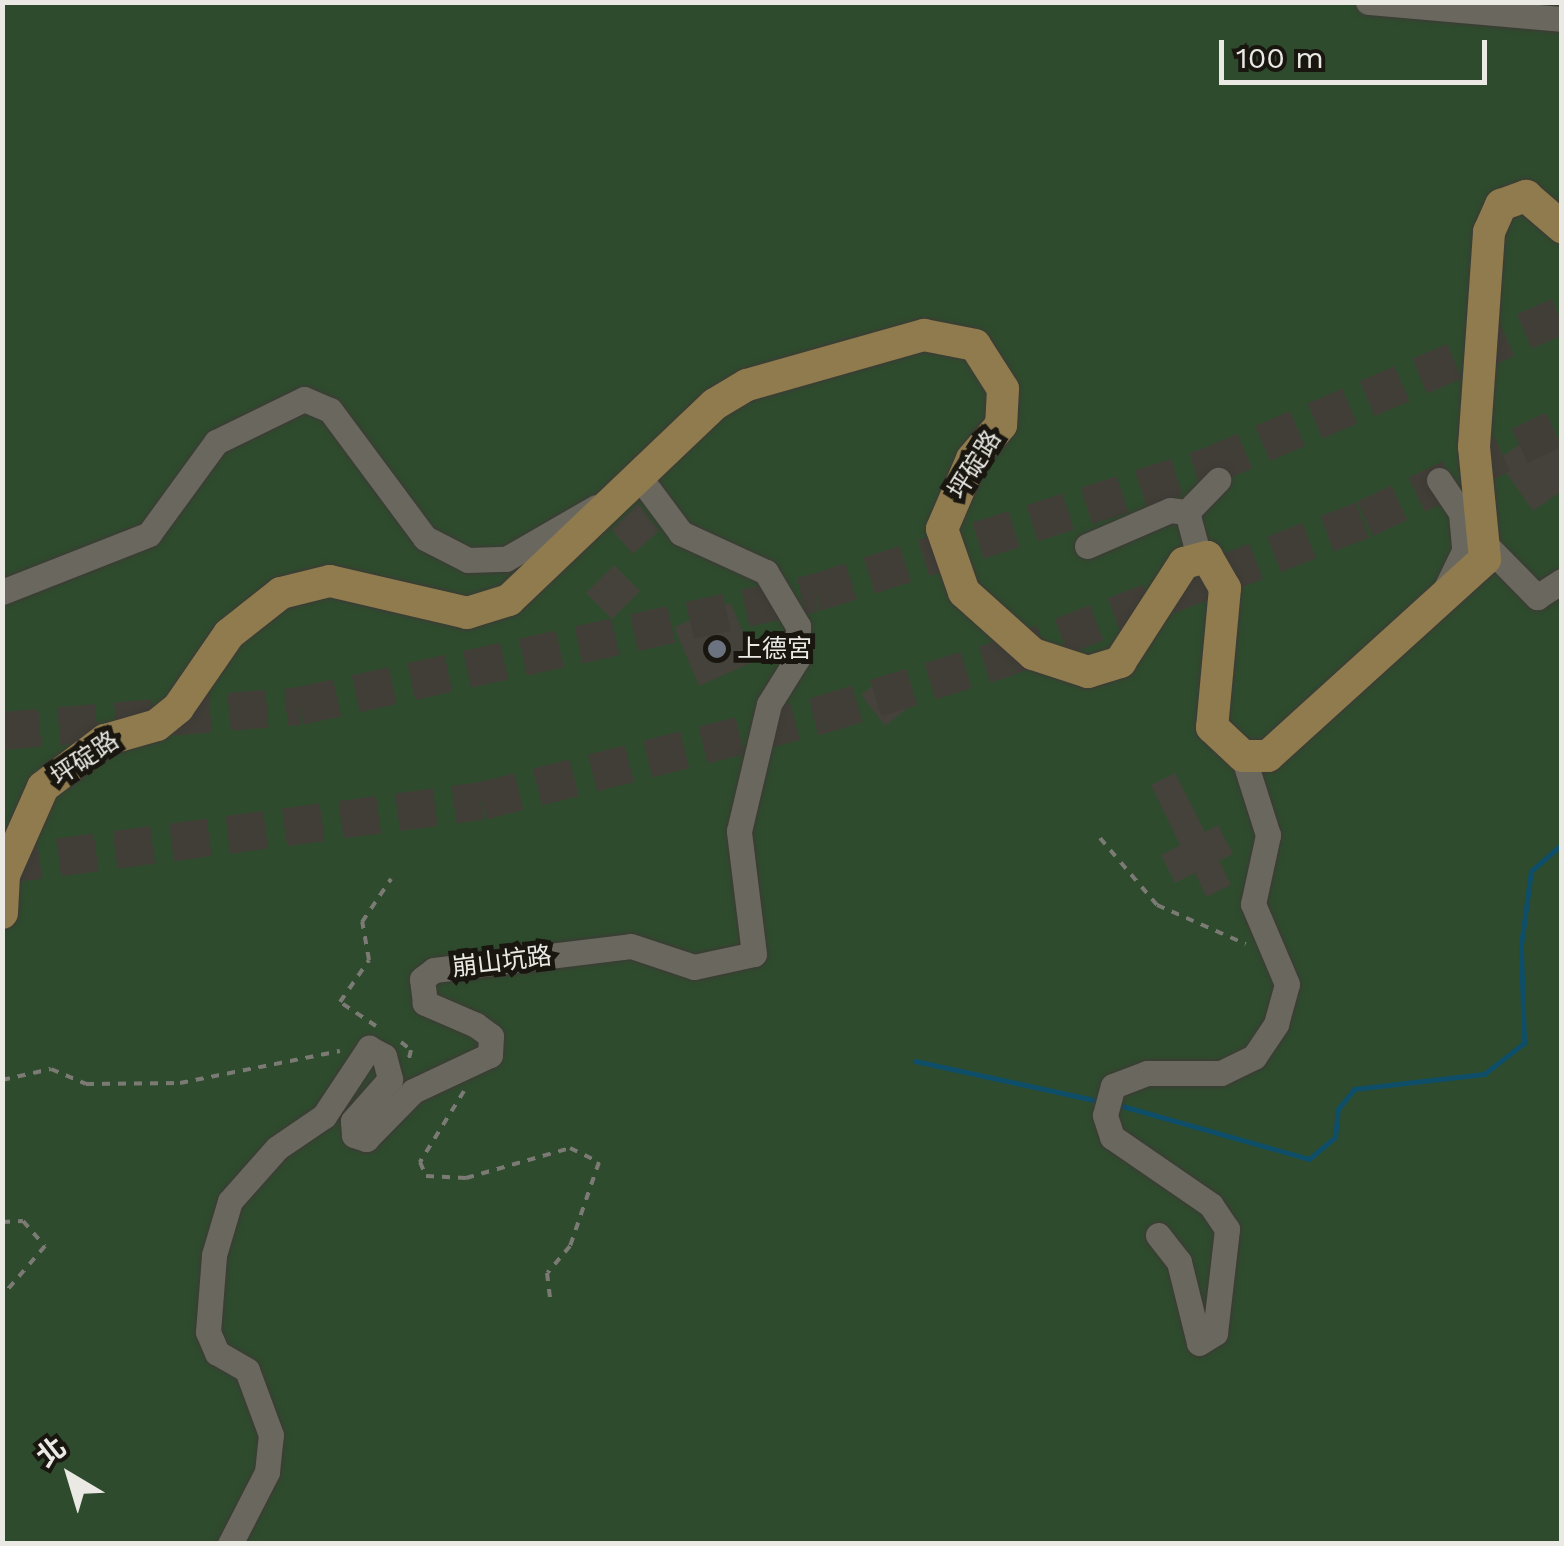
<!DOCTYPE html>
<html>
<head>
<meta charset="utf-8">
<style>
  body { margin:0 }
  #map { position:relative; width:1564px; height:1546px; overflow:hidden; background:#222019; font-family:"Work Sans","Noto Sans TC",sans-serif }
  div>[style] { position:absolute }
  .green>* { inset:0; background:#2e4c2d }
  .stream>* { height:5px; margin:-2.5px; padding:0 2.5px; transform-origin:2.5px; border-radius:2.5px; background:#0e4e68 }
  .building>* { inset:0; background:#45423b }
  .highway-tunnel>* { height:38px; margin-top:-19px; transform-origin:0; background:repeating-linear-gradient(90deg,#403e37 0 38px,transparent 0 57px) }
  .path>* { height:4px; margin-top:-2px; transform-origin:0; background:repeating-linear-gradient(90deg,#7b7a74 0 8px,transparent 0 16px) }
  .roads { filter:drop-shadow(0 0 2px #3d3a36) drop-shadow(0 0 2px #3d3a36) }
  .minor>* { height:25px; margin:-12.5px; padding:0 12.5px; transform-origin:12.5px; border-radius:12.5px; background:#6a675f }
  .major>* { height:32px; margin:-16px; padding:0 16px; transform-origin:16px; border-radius:16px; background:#8f7b4e }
  .dots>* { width:28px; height:28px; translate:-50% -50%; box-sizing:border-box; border:5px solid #191610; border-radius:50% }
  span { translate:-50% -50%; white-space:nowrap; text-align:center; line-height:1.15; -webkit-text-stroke:10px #191610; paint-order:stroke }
  .street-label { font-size:25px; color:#eae9e4 }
  .poi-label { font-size:25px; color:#eae9e4 }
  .left { translate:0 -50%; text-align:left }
  .frame { position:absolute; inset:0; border:5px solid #eae9e4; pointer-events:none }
  .north { position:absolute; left:20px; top:1426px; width:100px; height:100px; -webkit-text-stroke:8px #191610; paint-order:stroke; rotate:322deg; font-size:28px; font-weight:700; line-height:40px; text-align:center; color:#eae9e4 }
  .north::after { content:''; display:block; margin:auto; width:35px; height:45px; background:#eae9e4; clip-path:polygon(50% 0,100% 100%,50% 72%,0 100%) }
  .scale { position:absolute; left:1219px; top:40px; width:268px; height:45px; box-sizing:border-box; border:5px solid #eae9e4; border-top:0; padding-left:12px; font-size:30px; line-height:35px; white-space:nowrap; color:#eae9e4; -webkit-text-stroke:8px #191610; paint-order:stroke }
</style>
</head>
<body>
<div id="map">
  <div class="green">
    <i style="clip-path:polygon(3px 3px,1561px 3px,1561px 1543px,3px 1543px)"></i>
  </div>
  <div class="stream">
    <i style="left:915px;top:1061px;width:183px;rotate:12.3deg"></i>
    <i style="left:1122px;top:1106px;width:194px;rotate:15.8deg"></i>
    <i style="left:1309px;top:1159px;width:34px;rotate:-40deg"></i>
    <i style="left:1335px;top:1137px;width:28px;rotate:-84deg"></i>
    <i style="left:1338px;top:1109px;width:26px;rotate:-51deg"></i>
    <i style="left:1354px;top:1089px;width:131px;rotate:-6.6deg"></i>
    <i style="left:1484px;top:1074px;width:51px;rotate:-37.8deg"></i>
    <i style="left:1524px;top:1043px;width:98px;rotate:-91.8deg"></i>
    <i style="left:1521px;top:945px;width:75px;rotate:-82.3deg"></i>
    <i style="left:1531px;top:871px;width:41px;rotate:-41.1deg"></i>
  </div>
  <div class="building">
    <i style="clip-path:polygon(1547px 425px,1562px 446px,1562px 491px,1533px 511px,1497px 460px)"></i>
    <i style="clip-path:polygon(638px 504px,659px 531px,633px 554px,612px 530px)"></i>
    <i style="clip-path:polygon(614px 565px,640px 591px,612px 619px,586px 593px)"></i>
    <i style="clip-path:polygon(731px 603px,755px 661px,699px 686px,674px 627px)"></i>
    <i style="clip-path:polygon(889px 673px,913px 704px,885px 726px,861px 695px)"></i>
    <i style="clip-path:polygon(1175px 773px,1205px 832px,1218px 825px,1233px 854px,1219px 861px,1231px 885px,1206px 897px,1195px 873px,1175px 883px,1161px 855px,1180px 845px,1151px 785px)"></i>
  </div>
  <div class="highway-tunnel">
    <i style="left:2px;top:731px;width:299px;rotate:-4.8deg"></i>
    <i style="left:300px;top:706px;width:527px;rotate:-12.38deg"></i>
    <i style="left:815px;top:593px;width:415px;rotate:-17.8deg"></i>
    <i style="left:1210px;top:466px;width:383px;rotate:-23.2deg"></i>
    <i style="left:2px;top:865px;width:484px;rotate:-7.6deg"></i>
    <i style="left:482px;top:801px;width:350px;rotate:-14.2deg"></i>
    <i style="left:821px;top:715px;width:196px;rotate:-17.2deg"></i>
    <i style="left:1008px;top:657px;width:383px;rotate:-21.1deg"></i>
    <i style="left:1365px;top:519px;width:218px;rotate:-25.3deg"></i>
  </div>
  <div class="path">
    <i style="left:1100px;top:838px;width:88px;rotate:49.6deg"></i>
    <i style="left:1157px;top:905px;width:97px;rotate:23.7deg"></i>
    <i style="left:376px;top:1026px;width:43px;rotate:-146.3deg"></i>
    <i style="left:340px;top:1002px;width:51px;rotate:-55.4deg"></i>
    <i style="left:369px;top:960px;width:39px;rotate:-100deg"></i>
    <i style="left:362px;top:922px;width:52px;rotate:-56deg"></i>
    <i style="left:401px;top:1042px;width:13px;rotate:39deg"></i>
    <i style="left:411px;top:1050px;width:12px;rotate:104deg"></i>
    <i style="left:2px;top:1080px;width:50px;rotate:-12.7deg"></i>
    <i style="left:51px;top:1069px;width:38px;rotate:23deg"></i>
    <i style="left:86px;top:1084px;width:94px;rotate:-0.6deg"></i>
    <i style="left:180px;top:1083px;width:163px;rotate:-11.3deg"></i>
    <i style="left:464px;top:1091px;width:84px;rotate:121.8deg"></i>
    <i style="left:420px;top:1162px;width:15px;rotate:67deg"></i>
    <i style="left:426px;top:1176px;width:40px;rotate:2.9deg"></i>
    <i style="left:466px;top:1178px;width:108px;rotate:-16.1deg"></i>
    <i style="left:570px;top:1148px;width:32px;rotate:26deg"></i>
    <i style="left:599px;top:1162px;width:89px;rotate:109deg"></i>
    <i style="left:570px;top:1246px;width:35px;rotate:130deg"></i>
    <i style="left:547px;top:1273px;width:31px;rotate:83deg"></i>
    <i style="left:2px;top:1222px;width:21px;rotate:-3deg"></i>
    <i style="left:23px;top:1221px;width:33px;rotate:49deg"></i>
    <i style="left:45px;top:1246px;width:66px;rotate:130.7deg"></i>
  </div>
  <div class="roads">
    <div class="minor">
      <i style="left:1368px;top:2px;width:195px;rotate:5deg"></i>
      <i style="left:1439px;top:480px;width:40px;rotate:56deg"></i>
      <i style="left:1461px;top:513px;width:38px;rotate:85deg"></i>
      <i style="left:1464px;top:551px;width:43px;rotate:116deg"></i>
      <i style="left:1187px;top:512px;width:42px;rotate:75deg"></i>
      <i style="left:1087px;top:546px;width:90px;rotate:-23.4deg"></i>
      <i style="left:1170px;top:510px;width:17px;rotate:7deg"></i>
      <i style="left:1187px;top:512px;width:45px;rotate:-45.9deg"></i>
      <i style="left:1489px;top:548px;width:69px;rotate:45.6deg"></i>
      <i style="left:1537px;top:597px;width:30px;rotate:-33deg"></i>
      <i style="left:2px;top:592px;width:158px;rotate:-21.5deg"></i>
      <i style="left:149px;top:534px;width:114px;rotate:-53.9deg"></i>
      <i style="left:216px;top:442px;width:98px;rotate:-26deg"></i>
      <i style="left:304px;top:399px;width:28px;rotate:23deg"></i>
      <i style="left:330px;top:410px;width:159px;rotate:53.4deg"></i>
      <i style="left:425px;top:538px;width:48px;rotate:27.1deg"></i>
      <i style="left:468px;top:560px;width:38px;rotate:-2deg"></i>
      <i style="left:506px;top:559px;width:104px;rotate:-30deg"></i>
      <i style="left:1158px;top:1235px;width:34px;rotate:52deg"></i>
      <i style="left:1179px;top:1262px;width:83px;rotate:76.1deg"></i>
      <i style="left:1199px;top:1343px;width:19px;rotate:-32deg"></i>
      <i style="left:1215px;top:1333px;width:105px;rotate:-83.4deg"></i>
      <i style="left:1227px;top:1229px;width:29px;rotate:-124deg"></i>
      <i style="left:1211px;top:1205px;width:120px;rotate:-145.5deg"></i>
      <i style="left:1112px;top:1137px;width:23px;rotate:-108deg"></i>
      <i style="left:1105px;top:1115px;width:30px;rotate:-75deg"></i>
      <i style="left:1113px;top:1086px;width:36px;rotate:-21deg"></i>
      <i style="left:1147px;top:1073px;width:74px"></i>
      <i style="left:1221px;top:1073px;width:37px;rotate:-26deg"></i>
      <i style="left:1254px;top:1057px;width:40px;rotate:-56deg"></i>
      <i style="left:1276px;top:1024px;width:41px;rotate:-74.6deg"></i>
      <i style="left:1287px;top:984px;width:87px;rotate:-113deg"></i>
      <i style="left:1253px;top:904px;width:71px;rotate:-77.7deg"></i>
      <i style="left:1268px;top:835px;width:83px;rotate:-107.6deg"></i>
      <i style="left:230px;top:1544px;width:81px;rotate:-62.8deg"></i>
      <i style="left:267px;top:1472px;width:37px;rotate:-84deg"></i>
      <i style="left:271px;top:1435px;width:69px;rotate:-110.3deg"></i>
      <i style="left:247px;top:1370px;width:34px;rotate:-150deg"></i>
      <i style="left:217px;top:1353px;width:23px;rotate:-113deg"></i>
      <i style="left:208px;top:1332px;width:77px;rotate:-85.5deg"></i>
      <i style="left:214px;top:1255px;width:56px;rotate:-73.5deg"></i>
      <i style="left:230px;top:1201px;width:71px;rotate:-48.4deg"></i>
      <i style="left:277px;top:1148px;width:57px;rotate:-34.2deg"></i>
      <i style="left:324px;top:1116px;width:82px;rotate:-56.5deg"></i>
      <i style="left:369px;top:1048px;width:17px;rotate:28deg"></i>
      <i style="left:384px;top:1056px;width:24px;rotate:75deg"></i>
      <i style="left:390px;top:1079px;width:56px;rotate:131.4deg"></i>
      <i style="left:353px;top:1121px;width:14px;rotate:86deg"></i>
      <i style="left:354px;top:1135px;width:13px;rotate:18deg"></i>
      <i style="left:366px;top:1139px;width:67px;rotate:-45.6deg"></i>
      <i style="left:413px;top:1091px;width:85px;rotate:-25.1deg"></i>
      <i style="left:490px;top:1055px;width:19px;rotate:-87deg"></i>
      <i style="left:491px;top:1036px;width:19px;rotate:-144deg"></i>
      <i style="left:476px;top:1025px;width:56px;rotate:-156.7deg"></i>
      <i style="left:425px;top:1003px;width:24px;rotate:-97deg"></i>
      <i style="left:422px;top:979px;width:15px;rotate:-37deg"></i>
      <i style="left:434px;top:970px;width:198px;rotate:-6.9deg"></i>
      <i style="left:631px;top:946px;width:66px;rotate:18.4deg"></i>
      <i style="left:694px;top:967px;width:61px;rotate:-12.2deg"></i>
      <i style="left:754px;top:954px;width:124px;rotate:-97deg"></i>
      <i style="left:739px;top:831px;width:130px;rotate:-76.7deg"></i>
      <i style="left:769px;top:704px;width:53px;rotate:-58.1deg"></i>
      <i style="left:797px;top:659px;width:33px;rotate:-88deg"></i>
      <i style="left:798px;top:626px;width:63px;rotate:-120.7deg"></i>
      <i style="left:766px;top:572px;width:94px;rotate:-155.4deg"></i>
      <i style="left:681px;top:533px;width:72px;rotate:-126.6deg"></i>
    </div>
    <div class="major">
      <i style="left:2px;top:913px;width:38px;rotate:-87deg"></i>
      <i style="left:4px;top:875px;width:96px;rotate:-66.1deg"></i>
      <i style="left:43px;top:787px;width:78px;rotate:-37.2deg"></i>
      <i style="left:105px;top:740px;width:54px;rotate:-16.1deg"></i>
      <i style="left:157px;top:725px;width:27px;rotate:-39deg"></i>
      <i style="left:178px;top:708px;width:90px;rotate:-55.4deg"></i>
      <i style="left:229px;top:634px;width:66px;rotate:-38.3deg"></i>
      <i style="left:281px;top:593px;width:50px;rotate:-13.8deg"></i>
      <i style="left:330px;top:581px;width:141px;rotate:13.1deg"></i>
      <i style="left:467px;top:613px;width:44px;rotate:-17.2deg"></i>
      <i style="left:509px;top:600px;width:284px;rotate:-43.6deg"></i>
      <i style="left:715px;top:404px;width:37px;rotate:-31deg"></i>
      <i style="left:747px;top:385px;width:184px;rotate:-15.8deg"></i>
      <i style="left:924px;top:335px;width:52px;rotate:11.1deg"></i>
      <i style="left:975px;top:345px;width:52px;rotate:57.5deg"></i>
      <i style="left:1003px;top:389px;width:36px;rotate:93deg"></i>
      <i style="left:1001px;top:425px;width:45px;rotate:130.5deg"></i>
      <i style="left:972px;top:459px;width:76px;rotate:113.2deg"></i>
      <i style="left:942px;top:529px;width:67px;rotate:70.8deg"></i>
      <i style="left:964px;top:592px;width:93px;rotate:41.9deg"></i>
      <i style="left:1033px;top:654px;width:58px;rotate:18.1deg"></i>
      <i style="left:1088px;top:672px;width:34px;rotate:-17deg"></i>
      <i style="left:1120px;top:662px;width:118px;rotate:-57.1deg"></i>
      <i style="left:1184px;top:563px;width:24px;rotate:-15deg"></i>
      <i style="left:1207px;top:557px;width:36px;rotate:60deg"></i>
      <i style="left:1225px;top:588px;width:140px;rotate:95.3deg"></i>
      <i style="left:1212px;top:727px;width:42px;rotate:43.1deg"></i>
      <i style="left:1243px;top:756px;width:25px"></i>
      <i style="left:1268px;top:756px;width:293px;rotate:-42.2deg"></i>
      <i style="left:1485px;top:559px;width:113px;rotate:-95.6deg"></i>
      <i style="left:1474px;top:447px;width:216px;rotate:-86deg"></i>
      <i style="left:1489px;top:232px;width:30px;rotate:-66deg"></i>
      <i style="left:1501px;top:205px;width:27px;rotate:-20deg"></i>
      <i style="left:1526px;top:196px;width:48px;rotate:40.7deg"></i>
    </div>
  </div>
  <div class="dots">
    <i style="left:717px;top:649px;background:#6b7280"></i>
  </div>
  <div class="street-label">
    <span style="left:975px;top:465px;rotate:-58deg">坪碇路</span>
    <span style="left:85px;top:759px;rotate:-34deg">坪碇路</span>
    <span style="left:502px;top:962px;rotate:-7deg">崩山坑路</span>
  </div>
  <div class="poi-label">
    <span class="left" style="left:737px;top:649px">上德宮</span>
  </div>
  <div class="frame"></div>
  <div class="north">北</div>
  <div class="scale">100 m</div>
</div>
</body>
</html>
